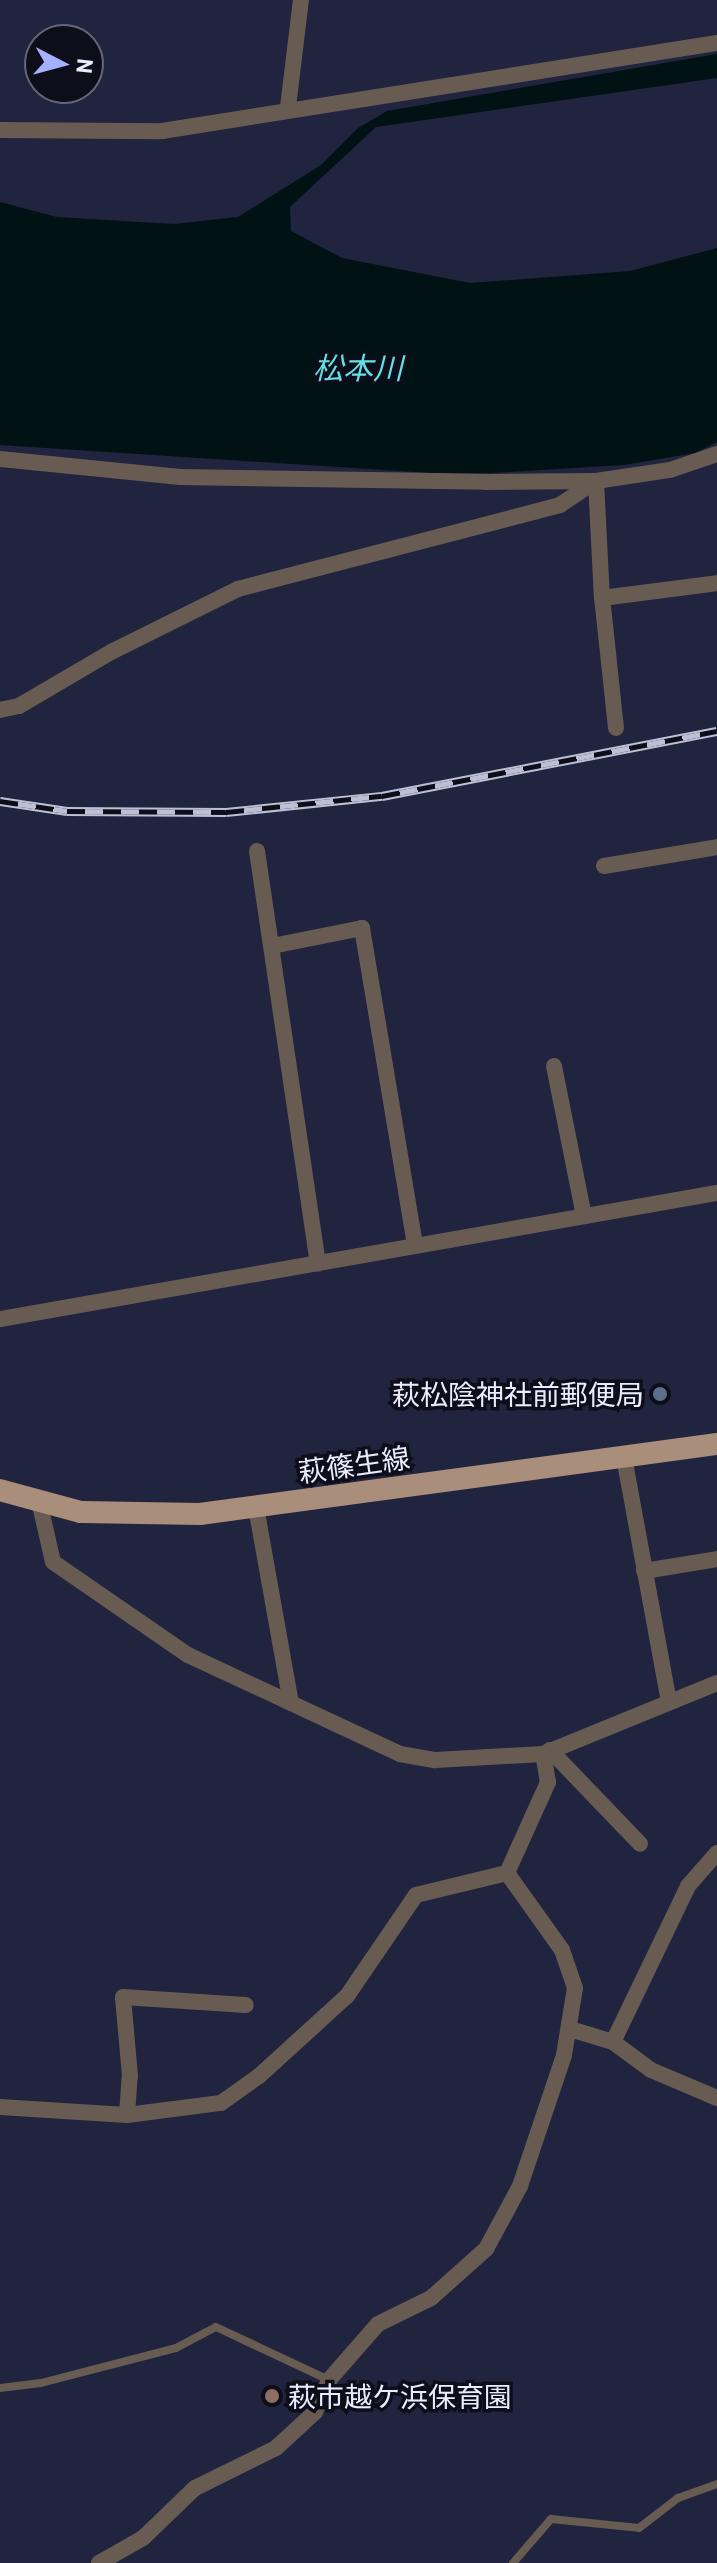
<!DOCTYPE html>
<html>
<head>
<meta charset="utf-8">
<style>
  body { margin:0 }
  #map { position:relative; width:717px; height:2563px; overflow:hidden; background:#21243e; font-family:Barlow,"Noto Sans JP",sans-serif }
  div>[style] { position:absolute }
  .water>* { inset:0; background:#001213 }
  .service>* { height:8px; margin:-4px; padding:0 4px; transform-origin:4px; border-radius:4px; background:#685b52 }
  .minor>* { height:16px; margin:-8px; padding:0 8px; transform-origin:8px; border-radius:8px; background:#685b52 }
  .primary>* { height:22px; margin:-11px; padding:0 11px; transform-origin:11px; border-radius:11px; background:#a98e7b }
  .rail>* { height:9px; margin-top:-4.5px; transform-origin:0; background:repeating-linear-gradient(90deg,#0d0e1a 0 18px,#bdc0d4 0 36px); box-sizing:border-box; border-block:2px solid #bdc0d4 }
  .dots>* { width:22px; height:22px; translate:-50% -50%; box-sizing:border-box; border:4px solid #0d0e1a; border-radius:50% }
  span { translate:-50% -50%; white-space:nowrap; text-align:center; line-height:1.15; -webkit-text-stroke:7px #0d0e1a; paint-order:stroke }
  .poi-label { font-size:28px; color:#e9ecfe }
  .right { translate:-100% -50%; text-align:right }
  .left { translate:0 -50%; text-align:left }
  .street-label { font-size:28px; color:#e9ecfe }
  .water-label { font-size:30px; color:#64dfe3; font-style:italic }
  .north { position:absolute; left:24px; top:24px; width:80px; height:80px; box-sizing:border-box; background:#0d0e1a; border:2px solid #656775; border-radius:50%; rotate:96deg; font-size:22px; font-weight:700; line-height:32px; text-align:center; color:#e9ecfe }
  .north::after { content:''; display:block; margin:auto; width:28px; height:36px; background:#a5b1fc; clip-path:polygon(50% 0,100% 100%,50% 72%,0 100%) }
</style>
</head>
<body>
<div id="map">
  <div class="water">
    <i style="clip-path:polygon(717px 54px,717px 78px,376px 127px,290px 207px,291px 231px,342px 258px,470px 283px,630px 271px,717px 248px,717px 442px,695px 453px,624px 465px,461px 475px,0 445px,0 202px,57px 217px,174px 224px,238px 217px,321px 165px,358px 128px,387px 111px)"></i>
  </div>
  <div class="service">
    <i style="left:0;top:2388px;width:41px;rotate:-7deg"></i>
    <i style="left:41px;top:2383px;width:139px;rotate:-14.5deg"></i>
    <i style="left:176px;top:2348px;width:45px;rotate:-27.7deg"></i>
    <i style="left:216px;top:2327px;width:125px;rotate:25.1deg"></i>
    <i style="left:513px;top:2563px;width:58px;rotate:-49.2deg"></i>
    <i style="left:551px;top:2519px;width:88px;rotate:5.8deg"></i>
    <i style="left:639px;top:2528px;width:49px;rotate:-37.6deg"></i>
    <i style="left:678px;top:2498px;width:41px;rotate:-19.7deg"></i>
  </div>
  <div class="minor">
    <i style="left:288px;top:107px;width:108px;rotate:-83.1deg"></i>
    <i style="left:0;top:130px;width:162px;rotate:0.4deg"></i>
    <i style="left:162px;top:131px;width:562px;rotate:-9.01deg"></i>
    <i style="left:0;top:459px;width:181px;rotate:5.7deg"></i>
    <i style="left:180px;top:477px;width:307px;rotate:0.9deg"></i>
    <i style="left:487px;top:482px;width:109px;rotate:-0.5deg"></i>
    <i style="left:596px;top:481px;width:75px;rotate:-8.5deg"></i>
    <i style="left:670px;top:470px;width:50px;rotate:-18.8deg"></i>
    <i style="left:596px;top:481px;width:117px;rotate:87.1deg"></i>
    <i style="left:0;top:710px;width:19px;rotate:-12deg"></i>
    <i style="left:19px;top:706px;width:107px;rotate:-30.4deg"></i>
    <i style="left:111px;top:652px;width:142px;rotate:-26.4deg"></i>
    <i style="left:238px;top:589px;width:333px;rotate:-14.6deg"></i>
    <i style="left:560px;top:505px;width:43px;rotate:-33.7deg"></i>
    <i style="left:616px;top:728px;width:131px;rotate:-96.1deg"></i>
    <i style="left:602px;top:598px;width:116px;rotate:-7.4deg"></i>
    <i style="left:257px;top:851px;width:417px;rotate:81.6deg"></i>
    <i style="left:604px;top:866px;width:115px;rotate:-9.5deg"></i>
    <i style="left:272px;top:946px;width:92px;rotate:-11.3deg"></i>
    <i style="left:362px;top:928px;width:322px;rotate:80.5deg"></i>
    <i style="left:554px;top:1066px;width:153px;rotate:78.7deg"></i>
    <i style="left:0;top:1319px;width:728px;rotate:-9.97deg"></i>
    <i style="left:624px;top:1457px;width:248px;rotate:79.6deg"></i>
    <i style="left:40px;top:1505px;width:58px;rotate:77.2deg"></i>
    <i style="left:53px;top:1562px;width:164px;rotate:34.6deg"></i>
    <i style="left:188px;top:1655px;width:234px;rotate:25deg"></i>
    <i style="left:400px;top:1754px;width:36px;rotate:10deg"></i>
    <i style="left:435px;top:1760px;width:108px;rotate:-3.2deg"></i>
    <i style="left:543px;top:1754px;width:188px;rotate:-22.2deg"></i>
    <i style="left:256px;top:1507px;width:199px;rotate:79.9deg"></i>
    <i style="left:644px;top:1571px;width:74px;rotate:-9.3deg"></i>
    <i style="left:550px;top:1750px;width:130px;rotate:46.2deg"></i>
    <i style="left:570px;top:2029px;width:45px;rotate:16.8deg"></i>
    <i style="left:613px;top:2042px;width:47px;rotate:36.4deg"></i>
    <i style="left:651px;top:2070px;width:72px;rotate:23deg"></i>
    <i style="left:613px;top:2042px;width:173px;rotate:-64.3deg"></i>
    <i style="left:688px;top:1886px;width:44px;rotate:-48.7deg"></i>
    <i style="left:0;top:2107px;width:127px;rotate:3.6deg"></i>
    <i style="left:127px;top:2115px;width:95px;rotate:-7.3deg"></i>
    <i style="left:221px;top:2103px;width:47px;rotate:-35.4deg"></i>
    <i style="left:259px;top:2076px;width:119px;rotate:-42.3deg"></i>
    <i style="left:347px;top:1996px;width:122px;rotate:-55.7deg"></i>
    <i style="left:416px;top:1895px;width:94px;rotate:-13.6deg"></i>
    <i style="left:507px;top:1873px;width:100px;rotate:-65.7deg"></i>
    <i style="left:548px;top:1782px;width:28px;rotate:-100deg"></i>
    <i style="left:127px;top:2115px;width:39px;rotate:-86deg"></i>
    <i style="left:130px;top:2076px;width:79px;rotate:-95.1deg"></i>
    <i style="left:123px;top:1997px;width:123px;rotate:3.7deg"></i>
    <i style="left:99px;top:2563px;width:51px;rotate:-29.6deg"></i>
    <i style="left:143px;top:2538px;width:72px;rotate:-43.9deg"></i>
    <i style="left:195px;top:2488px;width:90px;rotate:-26.3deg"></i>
    <i style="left:276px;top:2448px;width:53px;rotate:-42.7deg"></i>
    <i style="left:315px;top:2412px;width:35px;rotate:-66deg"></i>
    <i style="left:329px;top:2380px;width:74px;rotate:-48.8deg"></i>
    <i style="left:378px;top:2324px;width:59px;rotate:-26.1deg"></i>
    <i style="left:431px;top:2298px;width:74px;rotate:-41.7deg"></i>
    <i style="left:486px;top:2249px;width:72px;rotate:-61.6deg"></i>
    <i style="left:520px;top:2186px;width:138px;rotate:-71.4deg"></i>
    <i style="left:564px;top:2055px;width:68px;rotate:-80.7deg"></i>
    <i style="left:575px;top:1988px;width:40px;rotate:-108.9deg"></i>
    <i style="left:562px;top:1950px;width:95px;rotate:-125.5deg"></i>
  </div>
  <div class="primary">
    <i style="left:0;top:1490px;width:84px;rotate:15.2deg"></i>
    <i style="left:81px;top:1512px;width:119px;rotate:1deg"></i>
    <i style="left:200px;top:1514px;width:522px;rotate:-7.71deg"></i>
  </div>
  <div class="rail">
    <i style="left:0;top:801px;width:68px;rotate:8.5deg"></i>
    <i style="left:67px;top:811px;width:159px;rotate:0.4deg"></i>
    <i style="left:226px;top:812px;width:157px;rotate:-5.9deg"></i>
    <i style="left:382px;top:796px;width:341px;rotate:-11deg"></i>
  </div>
  <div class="dots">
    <i style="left:660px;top:1394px;background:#5c6f8a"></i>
    <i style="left:272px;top:2396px;background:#8d6e63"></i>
  </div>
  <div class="poi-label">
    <span class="right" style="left:644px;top:1394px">萩松陰神社前郵便局</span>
    <span class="left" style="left:288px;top:2396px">萩市越ケ浜保育園</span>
  </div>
  <div class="street-label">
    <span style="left:354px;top:1464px;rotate:-8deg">萩篠生線</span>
  </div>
  <div class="water-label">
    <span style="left:358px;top:367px">松本川</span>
  </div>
  <div class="north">N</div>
</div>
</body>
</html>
